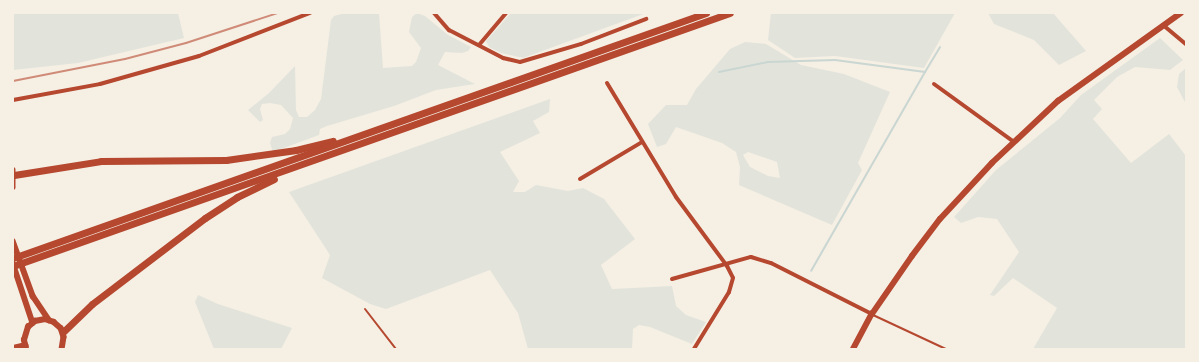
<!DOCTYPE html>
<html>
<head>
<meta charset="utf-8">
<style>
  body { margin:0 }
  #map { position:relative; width:1199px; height:362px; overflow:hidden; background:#f6efe4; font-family:"Open Sans",sans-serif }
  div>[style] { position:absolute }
  .green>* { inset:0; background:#e2e4dc }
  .stream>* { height:2px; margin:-1px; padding:0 1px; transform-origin:1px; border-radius:1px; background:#c9d6d2 }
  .service>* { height:2px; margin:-1px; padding:0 1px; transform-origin:1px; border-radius:1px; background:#b5482f }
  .minor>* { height:4px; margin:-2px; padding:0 2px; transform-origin:2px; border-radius:2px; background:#b5482f }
  .secondary>* { height:5.5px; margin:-2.75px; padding:0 2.75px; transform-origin:2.75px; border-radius:2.75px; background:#b5482f }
  .trunk>* { height:7px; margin:-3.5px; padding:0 3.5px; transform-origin:3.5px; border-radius:3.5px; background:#b5482f }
  .rail>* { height:2px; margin:-1px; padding:0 1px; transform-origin:1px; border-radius:1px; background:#cf8b77 }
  span { translate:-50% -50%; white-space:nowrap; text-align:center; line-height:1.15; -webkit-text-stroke:3px #f6efe4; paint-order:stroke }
  .frame { position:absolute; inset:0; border:14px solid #f6efe4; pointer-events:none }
</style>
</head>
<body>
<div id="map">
  <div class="green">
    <i style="clip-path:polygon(13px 13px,178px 13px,184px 38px,78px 63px,13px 70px)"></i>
    <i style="clip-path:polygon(345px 13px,379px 13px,383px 68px,412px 66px,416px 62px,421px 48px,409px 32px,412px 17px,417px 13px,425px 16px,448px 35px,471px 47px,468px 51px,462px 53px,445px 52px,438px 65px,475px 84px,436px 90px,394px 106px,327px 126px,320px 129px,319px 135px,273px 152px,270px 143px,272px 137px,285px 134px,290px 129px,293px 118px,281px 105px,270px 103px,262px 104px,260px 109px,263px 120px,260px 122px,248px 110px,269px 93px,295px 66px,296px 110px,299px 117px,307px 117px,315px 110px,321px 99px,331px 20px,334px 16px)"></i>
    <i style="clip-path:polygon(511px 13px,646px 13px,523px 58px,501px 53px,489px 47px,486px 41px)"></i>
    <i style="clip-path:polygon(771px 13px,955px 13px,924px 68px,835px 56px,795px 58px,768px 40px)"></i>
    <i style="clip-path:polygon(988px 13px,1053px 13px,1086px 51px,1059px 65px,1034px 40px,994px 24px)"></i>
    <i style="clip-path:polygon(1160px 38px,1183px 60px,1170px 70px,1135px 67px,1117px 77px,1094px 100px,1102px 109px,1093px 119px,1131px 163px,1169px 134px,1186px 156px,1186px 349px,1033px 349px,1057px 308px,1013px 278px,994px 296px,990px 295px,1019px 252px,997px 219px,978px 217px,961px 223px,954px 217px,996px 170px,1060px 118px,1081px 95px)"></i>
    <i style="clip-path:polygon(evenodd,745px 42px,766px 44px,801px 65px,844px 74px,890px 92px,858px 163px,862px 170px,832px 225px,739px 185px,740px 167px,736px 152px,722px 143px,676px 127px,666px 144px,657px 147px,648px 124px,666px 105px,687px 105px,696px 89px,730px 49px,745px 42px,748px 152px,777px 162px,780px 178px,768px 176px,750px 167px,743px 155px,748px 152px)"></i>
    <i style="clip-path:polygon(1186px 68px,1186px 104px,1177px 87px,1179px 74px)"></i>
    <i style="clip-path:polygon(550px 99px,549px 112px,533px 121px,540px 133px,500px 152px,519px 181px,513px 192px,525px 192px,536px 185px,568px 191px,583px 188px,604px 199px,635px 239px,601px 265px,612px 289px,672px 286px,676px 306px,686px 315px,706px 322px,692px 344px,650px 327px,639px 325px,633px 329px,632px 349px,528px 349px,518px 313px,490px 270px,386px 309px,370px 304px,322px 278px,330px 255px,289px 192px)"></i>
    <i style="clip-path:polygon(198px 295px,218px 304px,292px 328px,281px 349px,214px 349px,195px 302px)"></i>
  </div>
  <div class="stream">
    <i style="left:719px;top:72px;width:50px;rotate:-11.5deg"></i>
    <i style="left:768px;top:62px;width:67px;rotate:-1.7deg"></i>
    <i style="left:835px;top:60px;width:91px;rotate:7.6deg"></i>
    <i style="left:925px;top:72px;width:229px;rotate:119.8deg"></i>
    <i style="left:925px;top:72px;width:29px;rotate:-59deg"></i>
  </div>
  <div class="service">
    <i style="left:365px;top:309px;width:51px;rotate:52.2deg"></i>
    <i style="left:873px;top:315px;width:81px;rotate:25deg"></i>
  </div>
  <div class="minor">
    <i style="left:434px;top:13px;width:23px;rotate:49deg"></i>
    <i style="left:449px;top:30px;width:61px;rotate:27.4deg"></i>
    <i style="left:503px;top:58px;width:17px;rotate:13deg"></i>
    <i style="left:520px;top:62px;width:64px;rotate:-16.4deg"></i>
    <i style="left:581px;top:44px;width:70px;rotate:-21deg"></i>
    <i style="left:1163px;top:25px;width:30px;rotate:40deg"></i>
    <i style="left:479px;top:45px;width:42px;rotate:-49.8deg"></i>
    <i style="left:607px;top:83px;width:133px;rotate:58.8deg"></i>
    <i style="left:676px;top:197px;width:86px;rotate:53.5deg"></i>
    <i style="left:727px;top:266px;width:13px;rotate:63deg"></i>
    <i style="left:733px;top:278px;width:15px;rotate:106deg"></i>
    <i style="left:729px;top:292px;width:67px;rotate:121.6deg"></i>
    <i style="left:934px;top:84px;width:99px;rotate:35.9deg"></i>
    <i style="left:13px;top:100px;width:88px;rotate:-10.4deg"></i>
    <i style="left:100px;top:84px;width:103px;rotate:-15.8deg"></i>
    <i style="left:199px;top:56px;width:119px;rotate:-21.2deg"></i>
    <i style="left:580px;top:179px;width:72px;rotate:-30.8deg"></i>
    <i style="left:672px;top:279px;width:82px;rotate:-15.6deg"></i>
    <i style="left:751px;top:257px;width:21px;rotate:17deg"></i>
    <i style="left:771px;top:263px;width:113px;rotate:26.8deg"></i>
  </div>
  <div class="secondary">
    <i style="left:13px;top:170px;width:17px;rotate:90deg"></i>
    <i style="left:13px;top:241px;width:59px;rotate:70deg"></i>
    <i style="left:33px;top:296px;width:29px;rotate:56deg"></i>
    <i style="left:13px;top:263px;width:63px;rotate:71.6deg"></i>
    <i style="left:26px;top:349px;width:9px;rotate:-103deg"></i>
    <i style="left:24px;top:340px;width:14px;rotate:-73deg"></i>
    <i style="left:28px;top:327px;width:9px;rotate:-41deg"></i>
    <i style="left:35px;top:321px;width:10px;rotate:-11deg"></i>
    <i style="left:45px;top:319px;width:9px;rotate:18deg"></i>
    <i style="left:54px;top:322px;width:9px;rotate:41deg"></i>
    <i style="left:61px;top:328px;width:9px;rotate:72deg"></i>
    <i style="left:64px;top:337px;width:12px;rotate:99deg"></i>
    <i style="left:853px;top:349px;width:40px;rotate:-62deg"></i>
    <i style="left:872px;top:314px;width:70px;rotate:-55.4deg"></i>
    <i style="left:912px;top:256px;width:46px;rotate:-52.9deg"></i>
    <i style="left:940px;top:219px;width:76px;rotate:-47.1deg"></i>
    <i style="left:992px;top:163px;width:91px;rotate:-43.2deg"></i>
    <i style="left:1058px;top:101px;width:151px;rotate:-35.6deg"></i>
  </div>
  <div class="trunk">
    <i style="left:14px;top:175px;width:88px;rotate:-9.1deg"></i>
    <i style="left:101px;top:161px;width:125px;rotate:-0.5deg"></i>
    <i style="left:226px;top:160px;width:71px;rotate:-8.1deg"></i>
    <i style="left:296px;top:150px;width:38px;rotate:-14deg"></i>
    <i style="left:13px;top:258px;width:735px;rotate:-19.47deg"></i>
    <i style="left:13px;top:266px;width:760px;rotate:-19.44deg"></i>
    <i style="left:63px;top:332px;width:40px;rotate:-44deg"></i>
    <i style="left:92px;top:304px;width:142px;rotate:-37.3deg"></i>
    <i style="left:205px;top:218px;width:38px;rotate:-33deg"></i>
    <i style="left:237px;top:197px;width:41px;rotate:-25.9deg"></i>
    <i style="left:13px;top:348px;width:12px;rotate:-14deg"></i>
  </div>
  <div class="rail">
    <i style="left:13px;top:81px;width:114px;rotate:-11.1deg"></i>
    <i style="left:125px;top:59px;width:63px;rotate:-14.7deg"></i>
    <i style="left:186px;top:43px;width:97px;rotate:-18.1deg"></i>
  </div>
  <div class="frame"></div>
</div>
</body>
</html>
